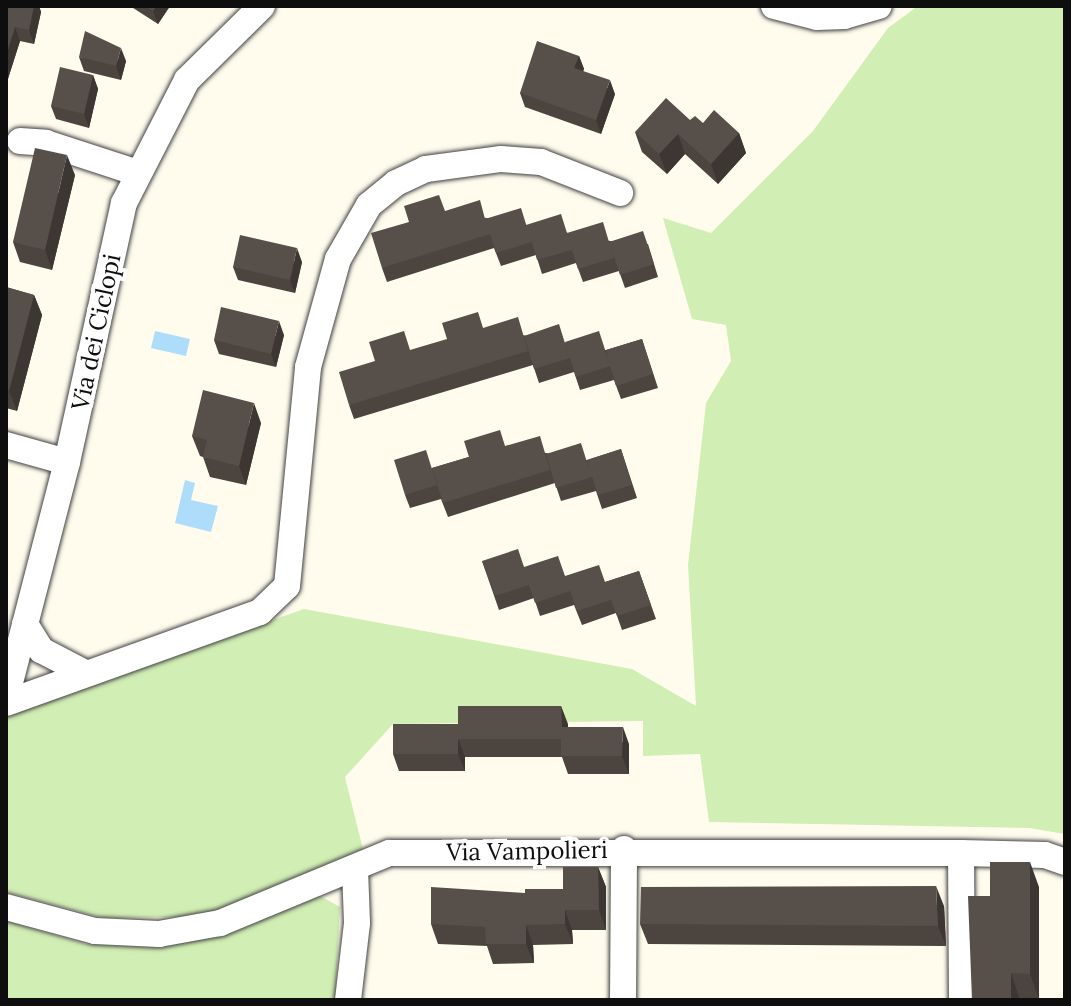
<!DOCTYPE html>
<html>
<head>
<meta charset="utf-8">
<style>
  body { margin:0 }
  #map { position:relative; width:1071px; height:1006px; overflow:hidden; background:#fffcee; font-family:Lora,serif }
  div>[style] { position:absolute }
  .green>* { inset:0; background:#d1eeb4 }
  .water>* { inset:0; background:#aeddfc }
  .roads { filter:drop-shadow(0 0 2px #414141) drop-shadow(0 0 2px #414141) }
  .minor>* { height:26px; margin:-13px; padding:0 13px; transform-origin:13px; border-radius:13px; background:#fff }
  .wall>* { inset:0; background:#4b443f }
  .shaded-wall>* { inset:0; background:#3d3733 }
  .building>* { inset:0; background:#574f49 }
  span { translate:-50% -50%; white-space:nowrap; text-align:center; line-height:1.15; -webkit-text-stroke:8px #fff; paint-order:stroke }
  .street-label { font-size:24px; color:#0e0e0e }
  .frame { position:absolute; inset:0; border:8px solid #0e0e0e; pointer-events:none }
</style>
</head>
<body>
<div id="map">
  <div class="green">
    <i style="clip-path:polygon(918px 6px,1065px 6px,1065px 834px,1029px 828px,709px 822px,700px 754px,643px 756px,643px 721px,393px 724px,345px 777px,363px 849px,213px 912px,185px 917px,104px 918px,6px 892px,6px 715px,304px 609px,632px 669px,696px 706px,688px 565px,706px 403px,731px 361px,726px 325px,692px 319px,663px 218px,711px 233px,813px 131px,888px 28px)"></i>
    <i style="clip-path:polygon(320px 896px,340px 907px,335px 1000px,6px 1000px,6px 921px,85px 944px,160px 948px,227px 933px)"></i>
  </div>
  <div class="water">
    <i style="clip-path:polygon(155px 331px,190px 339px,186px 356px,151px 348px)"></i>
    <i style="clip-path:polygon(185px 480px,195px 483px,191px 500px,218px 506px,211px 532px,175px 523px)"></i>
  </div>
  <div class="roads">
    <div class="minor">
      <i style="left:774px;top:6px;width:44px;rotate:14.3deg"></i>
      <i style="left:817px;top:17px;width:27px;rotate:-2deg"></i>
      <i style="left:844px;top:16px;width:36px;rotate:-16deg"></i>
      <i style="left:20px;top:141px;width:26px;rotate:4deg"></i>
      <i style="left:46px;top:143px;width:97px;rotate:18.1deg"></i>
      <i style="left:6px;top:445px;width:63px;rotate:15.6deg"></i>
      <i style="left:25px;top:624px;width:31px;rotate:58deg"></i>
      <i style="left:41px;top:650px;width:47px;rotate:27.6deg"></i>
      <i style="left:6px;top:698px;width:244px;rotate:-75.5deg"></i>
      <i style="left:67px;top:462px;width:265px;rotate:-77.6deg"></i>
      <i style="left:124px;top:203px;width:138px;rotate:-62.9deg"></i>
      <i style="left:187px;top:80px;width:105px;rotate:-44.6deg"></i>
      <i style="left:6px;top:703px;width:270px;rotate:-19.7deg"></i>
      <i style="left:260px;top:612px;width:37px;rotate:-44deg"></i>
      <i style="left:287px;top:586px;width:220px;rotate:-84.5deg"></i>
      <i style="left:308px;top:367px;width:112px;rotate:-74.5deg"></i>
      <i style="left:338px;top:259px;width:62px;rotate:-60.1deg"></i>
      <i style="left:369px;top:205px;width:35px;rotate:-39deg"></i>
      <i style="left:396px;top:183px;width:33px;rotate:-25deg"></i>
      <i style="left:426px;top:169px;width:76px;rotate:-7.6deg"></i>
      <i style="left:501px;top:159px;width:40px;rotate:4.3deg"></i>
      <i style="left:541px;top:162px;width:85px;rotate:21.4deg"></i>
      <i style="left:961px;top:853px;width:147px;rotate:89.6deg"></i>
      <i style="left:6px;top:907px;width:92px;rotate:15.1deg"></i>
      <i style="left:95px;top:931px;width:64px;rotate:2.7deg"></i>
      <i style="left:159px;top:934px;width:62px;rotate:-10.2deg"></i>
      <i style="left:220px;top:923px;width:183px;rotate:-22.5deg"></i>
      <i style="left:389px;top:853px;width:572px"></i>
      <i style="left:961px;top:853px;width:84px;rotate:1.4deg"></i>
      <i style="left:1045px;top:855px;width:21px;rotate:19deg"></i>
      <i style="left:348px;top:1000px;width:78px;rotate:-83.3deg"></i>
      <i style="left:357px;top:923px;width:55px;rotate:-92.1deg"></i>
      <i style="left:623px;top:1000px;width:151px;rotate:-89.6deg"></i>
    </div>
  </div>
  <div class="wall">
    <i style="clip-path:polygon(6px 6px,39px 6px,41px 12px,34px 44px,20px 41px,6px 85px)"></i>
    <i style="clip-path:polygon(130px 6px,170px 6px,158px 24px)"></i>
    <i style="clip-path:polygon(579px 56px,584px 69px,583px 71px,615px 94px,601px 134px,525px 107px,520px 93px)"></i>
    <i style="clip-path:polygon(79px 57px,126px 61px,121px 80px,84px 71px)"></i>
    <i style="clip-path:polygon(93px 75px,98px 89px,89px 128px,56px 119px,51px 106px)"></i>
    <i style="clip-path:polygon(690px 120px,739px 133px,746px 153px,718px 184px,685px 154px,667px 174px,642px 152px,635px 132px)"></i>
    <i style="clip-path:polygon(75px 175px,52px 270px,20px 262px,13px 242px)"></i>
    <i style="clip-path:polygon(445px 211px,527px 225px,610px 241px,648px 244px,658px 277px,625px 288px,619px 271px,583px 282px,576px 263px,542px 274px,536px 255px,501px 266px,494px 248px,387px 282px,382px 268px)"></i>
    <i style="clip-path:polygon(302px 262px,295px 293px,238px 280px,233px 267px)"></i>
    <i style="clip-path:polygon(6px 287px,34px 295px,42px 315px,17px 411px,6px 408px)"></i>
    <i style="clip-path:polygon(483px 328px,606px 350px,642px 339px,658px 388px,621px 399px,614px 380px,580px 390px,574px 372px,539px 383px,533px 365px,354px 419px,349px 405px)"></i>
    <i style="clip-path:polygon(284px 335px,276px 367px,219px 354px,214px 340px)"></i>
    <i style="clip-path:polygon(261px 423px,246px 485px,210px 477px,203px 457px,200px 456px,192px 436px)"></i>
    <i style="clip-path:polygon(505px 446px,587px 460px,621px 449px,637px 498px,602px 509px,596px 491px,561px 501px,555px 483px,448px 517px,441px 499px,410px 508px,405px 495px,432px 468px)"></i>
    <i style="clip-path:polygon(482px 561px,524px 567px,565px 576px,605px 582px,639px 571px,656px 619px,622px 630px,616px 613px,582px 625px,574px 605px,540px 616px,534px 598px,499px 610px)"></i>
    <i style="clip-path:polygon(561px 706px,568px 727px,629px 744px,629px 774px,568px 774px,562px 757px,465px 757px,465px 771px,399px 771px,393px 754px,458px 724px)"></i>
    <i style="clip-path:polygon(598px 867px,606px 887px,606px 930px,572px 930px,573px 944px,533px 945px,534px 963px,493px 964px,487px 946px,438px 944px,431px 924px,525px 893px,563px 889px)"></i>
    <i style="clip-path:polygon(1039px 887px,1039px 999px,972px 1000px,990px 896px)"></i>
    <i style="clip-path:polygon(944px 906px,946px 946px,648px 944px,640px 924px)"></i>
  </div>
  <div class="shaded-wall">
    <i style="clip-path:polygon(34px 6px,39px 6px,41px 12px,34px 44px,29px 30px)"></i>
    <i style="clip-path:polygon(156px 6px,170px 6px,158px 24px,153px 11px)"></i>
    <i style="clip-path:polygon(15px 27px,20px 41px,6px 85px,6px 56px)"></i>
    <i style="clip-path:polygon(121px 48px,126px 61px,121px 80px,116px 66px)"></i>
    <i style="clip-path:polygon(579px 56px,584px 69px,579px 81px,574px 68px)"></i>
    <i style="clip-path:polygon(93px 75px,98px 89px,89px 128px,84px 114px)"></i>
    <i style="clip-path:polygon(610px 80px,615px 94px,601px 134px,596px 120px)"></i>
    <i style="clip-path:polygon(739px 133px,746px 153px,718px 184px,711px 164px)"></i>
    <i style="clip-path:polygon(678px 134px,685px 154px,667px 174px,659px 154px)"></i>
    <i style="clip-path:polygon(67px 155px,75px 175px,52px 270px,45px 250px)"></i>
    <i style="clip-path:polygon(297px 248px,302px 262px,295px 293px,290px 280px)"></i>
    <i style="clip-path:polygon(34px 295px,42px 315px,17px 411px,9px 391px)"></i>
    <i style="clip-path:polygon(279px 321px,284px 335px,276px 367px,271px 354px)"></i>
    <i style="clip-path:polygon(254px 403px,261px 423px,246px 485px,239px 466px)"></i>
    <i style="clip-path:polygon(561px 706px,568px 724px,568px 744px,562px 727px)"></i>
    <i style="clip-path:polygon(623px 727px,629px 744px,629px 774px,622px 756px)"></i>
    <i style="clip-path:polygon(458px 739px,465px 757px,465px 771px,458px 754px)"></i>
    <i style="clip-path:polygon(1030px 862px,1039px 887px,1039px 999px,1030px 974px)"></i>
    <i style="clip-path:polygon(598px 867px,606px 887px,606px 930px,599px 910px)"></i>
    <i style="clip-path:polygon(936px 886px,944px 906px,946px 946px,938px 926px)"></i>
    <i style="clip-path:polygon(565px 910px,572px 930px,573px 944px,565px 924px)"></i>
    <i style="clip-path:polygon(526px 925px,533px 945px,534px 963px,526px 944px)"></i>
    <i style="clip-path:polygon(1011px 973px,1020px 1000px,1011px 1000px)"></i>
  </div>
  <div class="building">
    <i style="clip-path:polygon(6px 6px,34px 6px,29px 30px,15px 27px,6px 56px)"></i>
    <i style="clip-path:polygon(146px 6px,156px 6px,153px 11px)"></i>
    <i style="clip-path:polygon(85px 31px,121px 48px,116px 66px,79px 57px)"></i>
    <i style="clip-path:polygon(537px 41px,579px 56px,574px 68px,610px 80px,596px 120px,520px 93px)"></i>
    <i style="clip-path:polygon(60px 67px,93px 75px,84px 114px,51px 106px)"></i>
    <i style="clip-path:polygon(666px 98px,690px 120px,695px 116px,703px 123px,714px 110px,739px 133px,711px 164px,678px 134px,659px 154px,635px 132px)"></i>
    <i style="clip-path:polygon(35px 148px,67px 155px,45px 250px,13px 242px)"></i>
    <i style="clip-path:polygon(439px 195px,445px 211px,480px 200px,485px 219px,521px 208px,530px 237px,526px 225px,561px 214px,567px 233px,603px 222px,609px 242px,643px 231px,654px 264px,620px 275px,611px 247px,614px 258px,578px 269px,572px 250px,537px 260px,532px 242px,496px 253px,490px 234px,382px 268px,371px 233px,409px 222px,404px 206px)"></i>
    <i style="clip-path:polygon(240px 235px,297px 248px,290px 280px,233px 267px)"></i>
    <i style="clip-path:polygon(6px 287px,34px 295px,9px 391px,6px 390px)"></i>
    <i style="clip-path:polygon(221px 307px,279px 321px,271px 354px,214px 340px)"></i>
    <i style="clip-path:polygon(478px 312px,483px 328px,518px 317px,528px 351px,349px 405px,339px 372px,375px 361px,369px 342px,404px 331px,410px 350px,447px 339px,442px 323px)"></i>
    <i style="clip-path:polygon(559px 324px,568px 353px,565px 342px,599px 331px,609px 362px,606px 350px,642px 339px,653px 374px,616px 386px,610px 366px,576px 377px,570px 358px,534px 369px,524px 336px)"></i>
    <i style="clip-path:polygon(203px 390px,254px 403px,239px 466px,203px 457px,207px 440px,192px 436px)"></i>
    <i style="clip-path:polygon(500px 430px,505px 446px,540px 436px,550px 470px,443px 503px,432px 468px,469px 457px,464px 441px)"></i>
    <i style="clip-path:polygon(581px 443px,590px 472px,587px 460px,621px 449px,632px 485px,598px 495px,592px 477px,556px 488px,546px 454px)"></i>
    <i style="clip-path:polygon(426px 450px,437px 485px,405px 495px,394px 460px)"></i>
    <i style="clip-path:polygon(518px 549px,524px 567px,558px 556px,565px 576px,599px 565px,605px 582px,639px 571px,651px 605px,617px 616px,611px 600px,577px 611px,570px 591px,535px 603px,529px 585px,495px 596px,482px 561px)"></i>
    <i style="clip-path:polygon(458px 706px,561px 706px,562px 727px,623px 727px,622px 756px,561px 756px,561px 739px,458px 739px)"></i>
    <i style="clip-path:polygon(393px 724px,458px 724px,458px 754px,393px 754px)"></i>
    <i style="clip-path:polygon(990px 862px,1030px 862px,1030px 974px,1011px 973px,1011px 1000px,972px 1000px,968px 896px,990px 896px)"></i>
    <i style="clip-path:polygon(563px 867px,598px 867px,599px 910px,565px 910px,565px 924px,526px 925px,526px 944px,486px 944px,485px 927px,431px 924px,431px 887px,525px 893px,525px 889px,563px 889px)"></i>
    <i style="clip-path:polygon(936px 886px,938px 926px,640px 924px,641px 887px)"></i>
  </div>
  <div class="street-label">
    <span style="left:96px;top:332px;rotate:-78deg">Via dei Ciclopi</span>
    <span style="left:527px;top:851px;rotate:-1deg">Via Vampolieri</span>
  </div>
  <div class="frame"></div>
</div>
</body>
</html>
